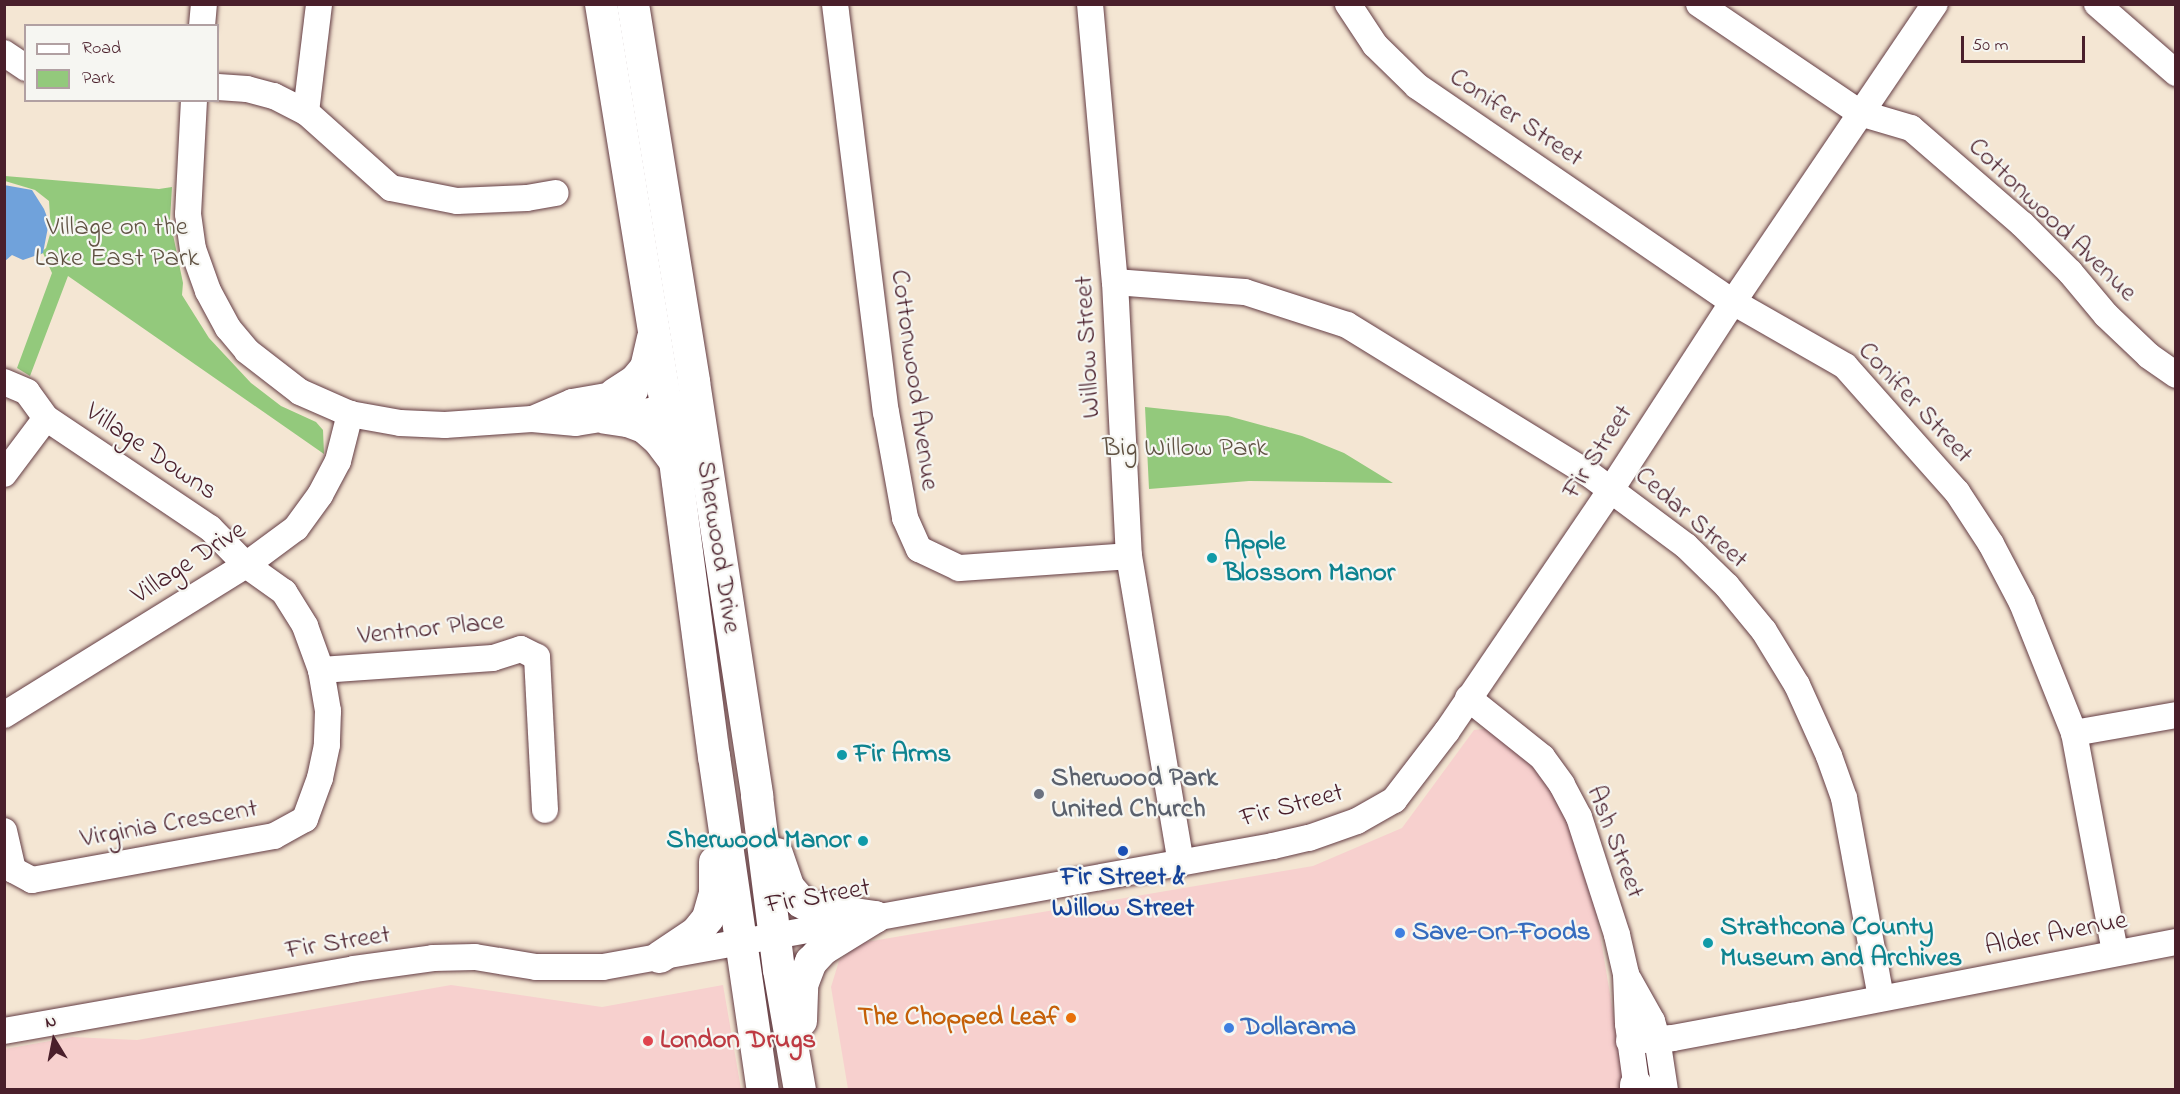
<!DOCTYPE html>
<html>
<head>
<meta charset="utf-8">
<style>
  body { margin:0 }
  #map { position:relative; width:2180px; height:1094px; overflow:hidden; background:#f4e6d3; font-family:"Indie Flower",sans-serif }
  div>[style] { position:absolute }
  .built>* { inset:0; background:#f7d0ce }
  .green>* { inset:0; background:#93c97c }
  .water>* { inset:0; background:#70a2db }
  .roads { filter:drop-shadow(0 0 2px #643d44) drop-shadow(0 0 2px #643d44) }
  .minor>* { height:26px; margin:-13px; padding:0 13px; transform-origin:13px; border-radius:13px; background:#fff }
  .major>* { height:32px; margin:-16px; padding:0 16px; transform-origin:16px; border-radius:16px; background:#fff }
  .dots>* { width:16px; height:16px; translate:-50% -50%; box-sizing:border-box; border:3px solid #f6f6f2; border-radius:50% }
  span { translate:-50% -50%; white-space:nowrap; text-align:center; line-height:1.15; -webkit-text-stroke:4.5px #f6f6f2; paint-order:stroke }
  .street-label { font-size:27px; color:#4a1f2b }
  .park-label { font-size:27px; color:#605243 }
  .culture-label { font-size:27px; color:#0d838f; font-weight:700 }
  .left { translate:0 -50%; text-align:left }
  .right { translate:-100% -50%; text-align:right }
  .worship-label { font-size:27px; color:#5b616d; font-weight:700 }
  .transit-label { font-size:27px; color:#164399; font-weight:700 }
  .shop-label { font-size:27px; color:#366cbe; font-weight:700 }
  .food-label { font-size:27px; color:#c56008; font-weight:700 }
  .health-label { font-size:27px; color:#be3a42; font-weight:700 }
  .frame { position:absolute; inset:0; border:6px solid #4a1f2b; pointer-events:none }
  .legend { position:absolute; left:24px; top:24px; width:195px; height:78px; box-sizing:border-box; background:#f6f6f2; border:2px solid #b1a0a2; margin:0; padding:8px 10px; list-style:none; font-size:18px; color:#4a1f2b }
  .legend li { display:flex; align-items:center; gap:12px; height:30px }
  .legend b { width:30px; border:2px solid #b1a0a2 }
  .north { position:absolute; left:24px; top:1010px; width:60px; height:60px; -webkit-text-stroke:4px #f6f6f2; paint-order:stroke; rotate:350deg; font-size:16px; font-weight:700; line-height:24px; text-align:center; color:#4a1f2b }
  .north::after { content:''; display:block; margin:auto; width:21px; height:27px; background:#4a1f2b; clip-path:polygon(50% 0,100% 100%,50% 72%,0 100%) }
  .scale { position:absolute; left:1961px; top:36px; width:124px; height:27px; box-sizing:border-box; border:3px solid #4a1f2b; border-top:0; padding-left:8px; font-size:18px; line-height:21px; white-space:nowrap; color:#4a1f2b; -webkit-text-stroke:4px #f6f6f2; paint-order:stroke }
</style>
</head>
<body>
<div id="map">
  <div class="built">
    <i style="clip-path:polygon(1492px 728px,1526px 757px,1556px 794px,1590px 874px,1626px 1090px,848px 1089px,831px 987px,839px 961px,860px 943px,1313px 866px,1402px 828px,1474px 730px)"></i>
    <i style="clip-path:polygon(451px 985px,602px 1007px,723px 985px,741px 1089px,5px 1089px,5px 1049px,72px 1037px,137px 1040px)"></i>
  </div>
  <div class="green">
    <i style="clip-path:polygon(5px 176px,159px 189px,172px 187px,170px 220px,183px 283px,182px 295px,209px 338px,251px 383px,281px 406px,316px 422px,323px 430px,324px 454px,68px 276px,30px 376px,17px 368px,52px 273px,43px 253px,36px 257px,46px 248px,51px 231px,49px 201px,35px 190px,5px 181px)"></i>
    <i style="clip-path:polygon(1145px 407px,1228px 416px,1302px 436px,1344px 453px,1393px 483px,1249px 481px,1149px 489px)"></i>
  </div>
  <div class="water">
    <i style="clip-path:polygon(4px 185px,32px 190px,44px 209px,49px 222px,43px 253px,23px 260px,12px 255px,5px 261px)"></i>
  </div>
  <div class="roads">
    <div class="minor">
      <i style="left:835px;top:4px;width:411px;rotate:82.9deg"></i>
      <i style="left:886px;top:412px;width:108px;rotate:79.8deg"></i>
      <i style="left:905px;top:518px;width:34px;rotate:66deg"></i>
      <i style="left:919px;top:549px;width:44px;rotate:25.4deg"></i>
      <i style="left:959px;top:568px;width:170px;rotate:-4deg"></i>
      <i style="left:1090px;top:4px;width:279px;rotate:84.9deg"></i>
      <i style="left:1115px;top:282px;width:274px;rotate:87.1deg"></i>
      <i style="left:1129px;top:556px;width:311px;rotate:80.4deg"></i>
      <i style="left:1348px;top:4px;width:49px;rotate:56.6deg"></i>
      <i style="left:1375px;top:45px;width:59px;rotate:44.3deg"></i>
      <i style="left:1417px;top:86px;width:383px;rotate:34.4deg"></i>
      <i style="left:1733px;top:302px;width:129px;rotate:29.7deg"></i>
      <i style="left:1845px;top:366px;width:169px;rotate:48.4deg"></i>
      <i style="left:1957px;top:492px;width:62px;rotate:56.8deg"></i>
      <i style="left:1991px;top:544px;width:67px;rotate:62.3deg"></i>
      <i style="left:2022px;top:603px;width:140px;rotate:68.2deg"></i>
      <i style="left:2074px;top:733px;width:223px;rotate:79.4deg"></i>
      <i style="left:1699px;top:4px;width:194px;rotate:34.1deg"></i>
      <i style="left:1860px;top:113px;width:53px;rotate:16.4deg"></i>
      <i style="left:1911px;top:128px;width:147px;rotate:40.9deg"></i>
      <i style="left:2022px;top:224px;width:68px;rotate:45deg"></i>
      <i style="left:2070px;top:272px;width:56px;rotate:50.1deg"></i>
      <i style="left:2106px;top:315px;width:59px;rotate:43.6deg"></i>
      <i style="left:2149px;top:356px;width:33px;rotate:35deg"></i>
      <i style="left:2097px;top:4px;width:105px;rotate:41.1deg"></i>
      <i style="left:202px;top:26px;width:22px;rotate:-85deg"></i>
      <i style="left:4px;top:53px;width:27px;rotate:34deg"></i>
      <i style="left:218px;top:87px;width:29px;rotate:4deg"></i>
      <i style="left:247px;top:89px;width:28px;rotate:15deg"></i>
      <i style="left:274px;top:96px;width:36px;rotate:27deg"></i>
      <i style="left:306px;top:112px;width:114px;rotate:41.8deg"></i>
      <i style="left:391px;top:188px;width:67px;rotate:11.1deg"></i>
      <i style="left:457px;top:201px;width:70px;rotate:-2.5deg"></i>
      <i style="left:527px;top:198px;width:29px;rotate:-10deg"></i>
      <i style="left:194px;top:100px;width:114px;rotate:93deg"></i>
      <i style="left:188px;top:214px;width:35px;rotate:82deg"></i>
      <i style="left:193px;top:249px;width:45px;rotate:70.3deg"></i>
      <i style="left:208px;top:291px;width:42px;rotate:61.6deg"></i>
      <i style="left:228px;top:328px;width:30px;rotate:50deg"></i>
      <i style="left:247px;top:351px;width:67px;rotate:37.7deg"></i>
      <i style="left:300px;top:392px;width:55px;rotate:23.7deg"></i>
      <i style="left:350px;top:414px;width:51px;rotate:10.2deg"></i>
      <i style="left:400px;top:423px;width:45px;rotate:2.5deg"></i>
      <i style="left:445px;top:425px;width:87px;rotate:-3.9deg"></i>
      <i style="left:532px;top:419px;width:44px;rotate:5.2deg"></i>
      <i style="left:576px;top:423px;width:111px;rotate:-9.3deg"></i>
      <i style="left:306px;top:112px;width:109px;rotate:-83.1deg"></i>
      <i style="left:1115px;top:282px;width:130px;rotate:4.4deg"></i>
      <i style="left:1245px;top:292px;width:107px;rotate:17.9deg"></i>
      <i style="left:1347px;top:325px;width:283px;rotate:31.6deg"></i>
      <i style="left:1588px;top:473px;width:122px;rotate:36.7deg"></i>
      <i style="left:1686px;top:546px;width:57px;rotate:44.3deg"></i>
      <i style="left:1727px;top:586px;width:58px;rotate:50.6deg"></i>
      <i style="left:1764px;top:631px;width:63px;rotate:58.6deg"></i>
      <i style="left:1797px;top:685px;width:78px;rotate:65.7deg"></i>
      <i style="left:1829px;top:756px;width:45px;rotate:70.3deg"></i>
      <i style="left:1844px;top:798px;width:203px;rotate:79.5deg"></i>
      <i style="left:4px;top:382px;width:25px;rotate:23deg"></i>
      <i style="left:27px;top:392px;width:32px;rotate:54deg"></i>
      <i style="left:46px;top:418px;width:197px;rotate:33.9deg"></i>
      <i style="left:210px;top:528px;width:52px;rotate:45.8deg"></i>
      <i style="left:246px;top:565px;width:47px;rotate:35.4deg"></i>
      <i style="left:284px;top:592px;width:40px;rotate:58deg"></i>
      <i style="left:305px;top:626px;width:47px;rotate:70deg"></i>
      <i style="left:321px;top:670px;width:42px;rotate:80.3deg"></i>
      <i style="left:328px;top:711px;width:34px;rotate:92deg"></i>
      <i style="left:327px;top:745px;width:34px;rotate:102deg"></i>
      <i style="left:320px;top:778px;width:44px;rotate:110.1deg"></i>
      <i style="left:305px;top:819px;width:35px;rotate:151deg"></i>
      <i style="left:274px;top:836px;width:246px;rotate:169.7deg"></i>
      <i style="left:32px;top:880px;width:21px;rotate:-152deg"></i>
      <i style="left:13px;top:870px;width:40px;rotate:-103deg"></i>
      <i style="left:535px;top:418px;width:40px;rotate:-23.4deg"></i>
      <i style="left:572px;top:402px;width:64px;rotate:-9.9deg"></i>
      <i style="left:4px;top:474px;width:70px;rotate:-53.1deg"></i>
      <i style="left:321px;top:670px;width:172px;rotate:-4deg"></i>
      <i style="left:493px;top:658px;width:29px;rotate:-18deg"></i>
      <i style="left:521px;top:649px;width:18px;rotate:27deg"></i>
      <i style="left:537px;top:657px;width:153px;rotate:87deg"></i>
      <i style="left:1468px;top:698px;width:95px;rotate:38.6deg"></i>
      <i style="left:1542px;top:757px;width:34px;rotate:54deg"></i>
      <i style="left:1562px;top:785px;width:36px;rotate:62deg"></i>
      <i style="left:1579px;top:817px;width:124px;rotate:72.1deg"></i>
      <i style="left:1617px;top:935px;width:40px;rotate:77deg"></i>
      <i style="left:1626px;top:974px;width:50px;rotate:87.7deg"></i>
      <i style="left:1628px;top:1024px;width:67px;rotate:82.2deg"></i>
      <i style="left:4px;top:715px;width:285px;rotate:-31.8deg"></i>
      <i style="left:246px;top:565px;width:62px;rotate:-36.5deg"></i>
      <i style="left:296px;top:528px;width:41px;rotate:-54deg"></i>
      <i style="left:320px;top:495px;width:38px;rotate:-62deg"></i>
      <i style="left:338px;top:461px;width:49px;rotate:-75.7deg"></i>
      <i style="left:2074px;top:733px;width:104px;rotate:-10deg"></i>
      <i style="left:1629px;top:980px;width:47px;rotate:60.7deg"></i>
      <i style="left:1652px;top:1021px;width:18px;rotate:74deg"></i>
      <i style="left:1657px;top:1038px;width:53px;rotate:81.3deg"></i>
      <i style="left:4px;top:1031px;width:355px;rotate:-10deg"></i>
      <i style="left:354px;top:969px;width:80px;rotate:-7.9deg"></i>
      <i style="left:433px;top:958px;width:42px;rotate:-1.4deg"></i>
      <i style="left:475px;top:957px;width:62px;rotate:9.3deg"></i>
      <i style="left:536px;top:967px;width:67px"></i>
      <i style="left:603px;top:967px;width:681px;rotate:-10.24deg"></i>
      <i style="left:1273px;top:846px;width:37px;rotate:-13deg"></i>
      <i style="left:1309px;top:838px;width:51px;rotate:-19.5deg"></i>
      <i style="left:1357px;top:821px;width:43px;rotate:-29.6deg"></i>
      <i style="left:1394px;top:800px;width:87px;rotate:-52.5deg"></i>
      <i style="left:1447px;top:731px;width:294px;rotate:-55.8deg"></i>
      <i style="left:1612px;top:488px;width:222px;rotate:-57deg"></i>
      <i style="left:1733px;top:302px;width:360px;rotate:-55.9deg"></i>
      <i style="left:1629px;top:1041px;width:44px;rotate:-3.9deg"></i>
      <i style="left:1673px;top:1038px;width:121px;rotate:-10.5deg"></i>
      <i style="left:1792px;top:1016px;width:391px;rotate:-10.9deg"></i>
    </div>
    <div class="major">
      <i style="left:601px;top:4px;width:463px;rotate:80.8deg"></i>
      <i style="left:675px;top:461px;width:298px;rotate:82.5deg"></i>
      <i style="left:714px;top:756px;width:338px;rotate:81.7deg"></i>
      <i style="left:633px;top:4px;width:383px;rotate:80.8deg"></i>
      <i style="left:694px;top:382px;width:419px;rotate:81.3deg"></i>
      <i style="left:757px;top:796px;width:175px;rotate:82.8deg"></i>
      <i style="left:779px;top:970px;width:122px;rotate:80.1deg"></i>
      <i style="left:615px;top:394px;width:24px;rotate:-33deg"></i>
      <i style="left:635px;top:381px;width:17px;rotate:-50deg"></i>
      <i style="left:646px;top:368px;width:31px;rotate:-77deg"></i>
      <i style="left:606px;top:418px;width:22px;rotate:8deg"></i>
      <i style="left:628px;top:421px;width:17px;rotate:21deg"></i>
      <i style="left:644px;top:427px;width:20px;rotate:41deg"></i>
      <i style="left:659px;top:440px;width:26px;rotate:53deg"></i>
      <i style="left:777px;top:854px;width:36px;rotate:71deg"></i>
      <i style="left:789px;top:888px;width:18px;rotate:49deg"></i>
      <i style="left:801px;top:902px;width:13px;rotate:27deg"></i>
      <i style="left:813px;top:908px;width:63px;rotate:8.3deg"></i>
      <i style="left:660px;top:957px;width:43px;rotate:-33.7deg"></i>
      <i style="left:696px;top:933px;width:19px;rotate:-51deg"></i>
      <i style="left:708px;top:918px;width:26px;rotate:-74deg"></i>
      <i style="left:715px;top:893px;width:31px;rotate:-90deg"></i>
      <i style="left:801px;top:1021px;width:36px;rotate:-88deg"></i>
      <i style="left:802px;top:985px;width:25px;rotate:-69deg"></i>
      <i style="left:811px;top:962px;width:18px;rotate:-47deg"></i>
      <i style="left:823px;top:949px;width:61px;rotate:-31.6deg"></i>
      <i style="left:1636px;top:1090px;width:5px;rotate:-90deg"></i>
    </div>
  </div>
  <div class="dots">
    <i style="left:1212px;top:558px;background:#0f9aa8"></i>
    <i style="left:842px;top:755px;background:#0f9aa8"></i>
    <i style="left:1039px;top:794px;background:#6b7280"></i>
    <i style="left:863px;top:841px;background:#0f9aa8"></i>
    <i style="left:1123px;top:851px;background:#1a4fb4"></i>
    <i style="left:1400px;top:933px;background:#3f7fe0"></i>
    <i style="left:1708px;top:943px;background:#0f9aa8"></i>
    <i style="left:1071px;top:1018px;background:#e8710a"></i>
    <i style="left:1229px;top:1028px;background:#3f7fe0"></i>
    <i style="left:648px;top:1041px;background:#e0444e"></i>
  </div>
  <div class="street-label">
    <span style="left:1516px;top:118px;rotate:34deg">Conifer Street</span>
    <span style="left:2052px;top:220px;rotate:44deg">Cottonwood Avenue</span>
    <span style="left:1088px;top:347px;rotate:-93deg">Willow Street</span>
    <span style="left:914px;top:380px;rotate:82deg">Cottonwood Avenue</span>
    <span style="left:1915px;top:403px;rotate:47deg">Conifer Street</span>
    <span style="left:151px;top:452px;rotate:34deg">Village Downs</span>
    <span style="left:1598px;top:452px;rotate:-57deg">Fir Street</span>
    <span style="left:1691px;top:518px;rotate:41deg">Cedar Street</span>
    <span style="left:718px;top:547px;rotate:81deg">Sherwood Drive</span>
    <span style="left:189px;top:563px;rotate:-33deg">Village Drive</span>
    <span style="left:431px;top:629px;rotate:-6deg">Ventnor Place</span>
    <span style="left:1292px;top:806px;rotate:-15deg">Fir Street</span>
    <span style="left:169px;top:824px;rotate:-10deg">Virginia Crescent</span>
    <span style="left:1615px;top:842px;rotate:69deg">Ash Street</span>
    <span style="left:818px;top:897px;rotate:-10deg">Fir Street</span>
    <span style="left:2056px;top:934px;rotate:-11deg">Alder Avenue</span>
    <span style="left:338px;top:943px;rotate:-9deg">Fir Street</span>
  </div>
  <div class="park-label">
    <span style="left:117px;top:243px">Village on the<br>Lake East Park</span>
    <span style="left:1185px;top:449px">Big Willow Park</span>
  </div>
  <div class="culture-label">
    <span class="left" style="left:1224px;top:558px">Apple<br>Blossom Manor</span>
    <span class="left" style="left:854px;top:755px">Fir Arms</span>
    <span class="right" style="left:851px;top:841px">Sherwood Manor</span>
    <span class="left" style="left:1720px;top:943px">Strathcona County<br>Museum and Archives</span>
  </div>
  <div class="worship-label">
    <span class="left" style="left:1051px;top:794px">Sherwood Park<br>United Church</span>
  </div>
  <div class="transit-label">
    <span style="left:1123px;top:893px">Fir Street &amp;<br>Willow Street</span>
  </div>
  <div class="shop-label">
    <span class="left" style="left:1412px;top:933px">Save-On-Foods</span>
    <span class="left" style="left:1241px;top:1028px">Dollarama</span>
  </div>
  <div class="food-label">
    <span class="right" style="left:1059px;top:1018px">The Chopped Leaf</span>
  </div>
  <div class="health-label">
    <span class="left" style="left:660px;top:1041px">London Drugs</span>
  </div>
  <div class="frame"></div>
  <ul class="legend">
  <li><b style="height:8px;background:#fff"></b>Road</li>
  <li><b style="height:16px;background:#93c97c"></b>Park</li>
  </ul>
  <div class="north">N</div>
  <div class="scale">50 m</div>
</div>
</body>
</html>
